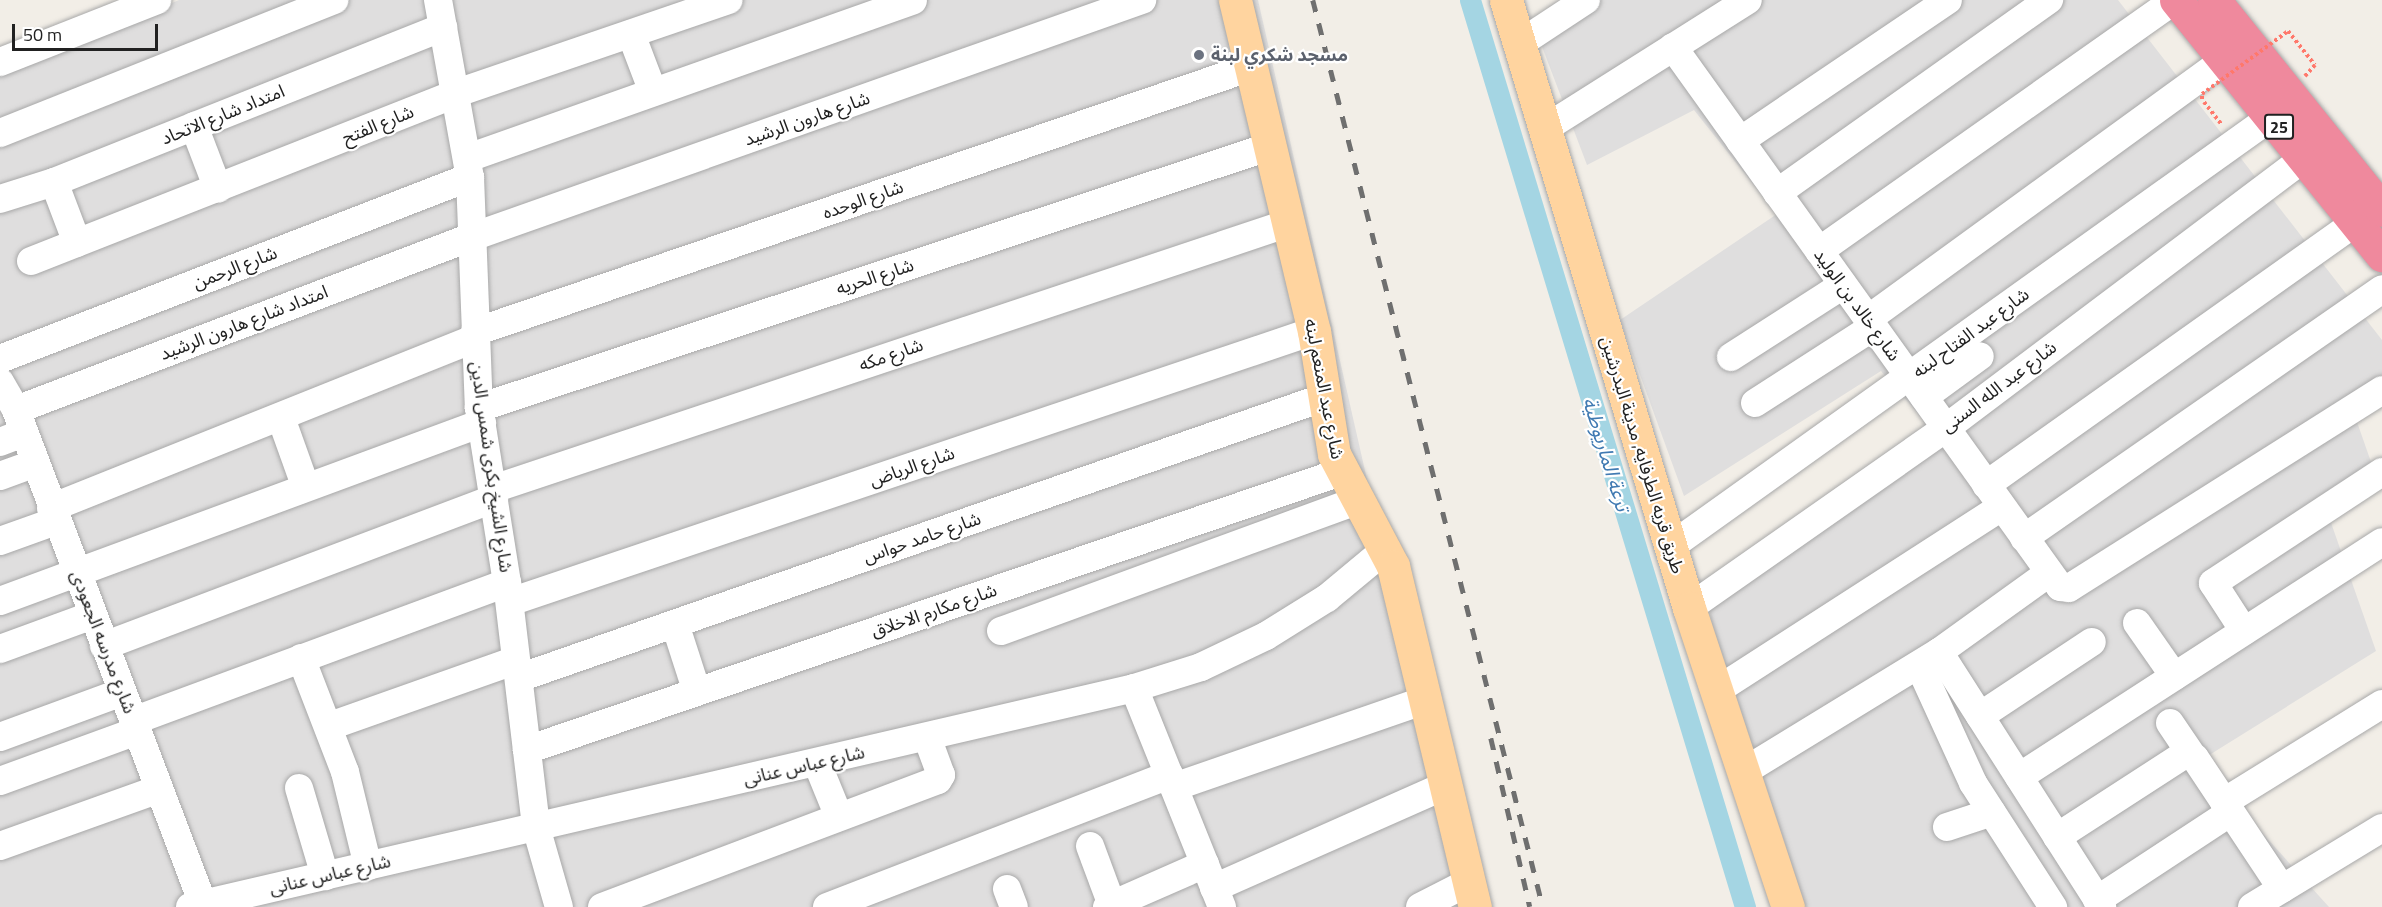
<!DOCTYPE html>
<html>
<head>
<meta charset="utf-8">
<style>
  body { margin:0 }
  #map { position:relative; width:2382px; height:907px; overflow:hidden; background:#f2eee7; font-family:"Titillium Web","Noto Sans Arabic",sans-serif }
  div>[style] { position:absolute }
  .residential>* { inset:0; background:#dfdede }
  .canal>* { height:21px; margin:-10.5px; padding:0 10.5px; transform-origin:10.5px; border-radius:10.5px; background:#a4d5e3 }
  .path>* { height:4px; margin-top:-2px; transform-origin:0; background:repeating-linear-gradient(90deg,#ff786b 0 3px,transparent 0 6px) }
  .roads { filter:drop-shadow(0 0 2px #a8a8a8) drop-shadow(0 0 2px #a8a8a8) }
  .minor>* { height:28px; margin:-14px; padding:0 14px; transform-origin:14px; border-radius:14px; background:#fff }
  .major>* { height:33px; margin:-16.5px; padding:0 16.5px; transform-origin:16.5px; border-radius:16.5px; background:#ffd49f }
  .highway>* { height:33px; margin:-16.5px; padding:0 16.5px; transform-origin:16.5px; border-radius:16.5px; background:#ef899d }
  .rail>* { height:4.5px; margin-top:-2.25px; transform-origin:0; background:repeating-linear-gradient(90deg,#6f6f6f 0 12px,transparent 0 24px) }
  .path-bridge>* { height:4px; margin-top:-2px; transform-origin:0; background:repeating-linear-gradient(90deg,#ff786b 0 3px,transparent 0 6px) }
  .dots>* { width:16px; height:16px; translate:-50% -50%; box-sizing:border-box; border:3px solid #fff; border-radius:50% }
  span { translate:-50% -50%; white-space:nowrap; text-align:center; line-height:1.15; -webkit-text-stroke:4.5px #fff; paint-order:stroke }
  .shield-label span { padding:2px 4px; background:#fff; border:2px solid; border-radius:4px; -webkit-text-stroke-width:0 }
  .shield-label { font-size:16px; color:#212121; font-weight:700 }
  .worship-label { font-size:18px; color:#5b616d; font-weight:700 }
  .left { translate:0 -50%; text-align:left }
  .street-label { font-size:18px; color:#212121 }
  .water-label { font-size:20px; color:#407ab2; font-style:italic }
  .scale { position:absolute; left:12px; top:24px; width:146px; height:27px; box-sizing:border-box; border:3px solid #212121; border-top:0; padding-left:8px; font-size:18px; line-height:21px; white-space:nowrap; color:#212121; -webkit-text-stroke:4px #fff; paint-order:stroke }
</style>
</head>
<body>
<div id="map">
  <div class="residential">
    <i style="clip-path:polygon(179px 0,1258px 0,1391px 585px,1482px 907px,0 907px,0 76px)"></i>
    <i style="clip-path:polygon(1565px 0,2118px 0,2382px 340px,2382px 375px,2349px 399px,2371px 462px,2322px 497px,2376px 651px,2198px 762px,2329px 907px,1798px 907px,1717px 667px,1709px 602px,1943px 442px,1881px 371px,1684px 496px,1620px 320px,1777px 214px,1694px 110px,1587px 165px,1533px 23px)"></i>
  </div>
  <div class="canal">
    <i style="left:1470px;top:0;width:948px;rotate:73.13deg"></i>
  </div>
  <div class="path">
    <i style="left:2288px;top:31px;width:43px;rotate:51.5deg"></i>
    <i style="left:2315px;top:65px;width:15px;rotate:132deg"></i>
    <i style="left:2204px;top:102px;width:28px;rotate:52deg"></i>
  </div>
  <div class="roads">
    <div class="minor">
      <i style="left:438px;top:0;width:180px;rotate:79.8deg"></i>
      <i style="left:470px;top:177px;width:231px;rotate:87.8deg"></i>
      <i style="left:479px;top:408px;width:177px;rotate:80.9deg"></i>
      <i style="left:507px;top:583px;width:246px;rotate:83.2deg"></i>
      <i style="left:536px;top:827px;width:83px;rotate:74deg"></i>
      <i style="left:631px;top:34px;width:62px;rotate:69.2deg"></i>
      <i style="left:1519px;top:44px;width:80px;rotate:-33.3deg"></i>
      <i style="left:1673px;top:47px;width:664px;rotate:54.37deg"></i>
      <i style="left:2060px;top:587px;width:9px;rotate:6deg"></i>
      <i style="left:2069px;top:588px;width:370px;rotate:-32.3deg"></i>
      <i style="left:0;top:62px;width:169px;rotate:-21.5deg"></i>
      <i style="left:194px;top:126px;width:67px;rotate:69.1deg"></i>
      <i style="left:1544px;top:129px;width:241px;rotate:-32.3deg"></i>
      <i style="left:0;top:133px;width:360px;rotate:-21.7deg"></i>
      <i style="left:1740px;top:141px;width:251px;rotate:-34.1deg"></i>
      <i style="left:468px;top:158px;width:472px;rotate:-19.5deg"></i>
      <i style="left:54px;top:182px;width:65px;rotate:69.3deg"></i>
      <i style="left:1777px;top:193px;width:334px;rotate:-35.4deg"></i>
      <i style="left:0;top:199px;width:57px;rotate:-17.5deg"></i>
      <i style="left:54px;top:182px;width:419px;rotate:-21.7deg"></i>
      <i style="left:1819px;top:251px;width:436px;rotate:-35.2deg"></i>
      <i style="left:31px;top:261px;width:458px;rotate:-21.5deg"></i>
      <i style="left:457px;top:93px;width:287px;rotate:-18.9deg"></i>
      <i style="left:1868px;top:319px;width:441px;rotate:-36deg"></i>
      <i style="left:475px;top:332px;width:820px;rotate:-18.85deg"></i>
      <i style="left:1731px;top:357px;width:133px;rotate:-32.7deg"></i>
      <i style="left:0;top:359px;width:504px;rotate:-21.17deg"></i>
      <i style="left:0;top:382px;width:32px;rotate:60deg"></i>
      <i style="left:16px;top:410px;width:528px;rotate:69.27deg"></i>
      <i style="left:1924px;top:397px;width:69px;rotate:-36.2deg"></i>
      <i style="left:1755px;top:403px;width:140px;rotate:-32.8deg"></i>
      <i style="left:479px;top:408px;width:834px;rotate:-18.3deg"></i>
      <i style="left:16px;top:410px;width:488px;rotate:-20.8deg"></i>
      <i style="left:472px;top:237px;width:711px;rotate:-19.48deg"></i>
      <i style="left:281px;top:418px;width:71px;rotate:70.3deg"></i>
      <i style="left:0;top:442px;width:26px;rotate:-21deg"></i>
      <i style="left:0;top:476px;width:37px;rotate:-20deg"></i>
      <i style="left:1986px;top:485px;width:453px;rotate:-35.4deg"></i>
      <i style="left:493px;top:489px;width:839px;rotate:-18.48deg"></i>
      <i style="left:51px;top:508px;width:457px;rotate:-21.8deg"></i>
      <i style="left:2024px;top:538px;width:436px;rotate:-34.8deg"></i>
      <i style="left:0;top:541px;width:59px;rotate:-19.7deg"></i>
      <i style="left:1670px;top:547px;width:739px;rotate:-35.58deg"></i>
      <i style="left:0;top:601px;width:514px;rotate:-20.27deg"></i>
      <i style="left:510px;top:602px;width:848px;rotate:-18.63deg"></i>
      <i style="left:1689px;top:608px;width:314px;rotate:-35deg"></i>
      <i style="left:1946px;top:428px;width:448px;rotate:-37deg"></i>
      <i style="left:2137px;top:623px;width:65px;rotate:55.1deg"></i>
      <i style="left:675px;top:624px;width:71px;rotate:72.1deg"></i>
      <i style="left:1001px;top:631px;width:379px;rotate:-20.1deg"></i>
      <i style="left:2244px;top:631px;width:57px;rotate:-122.9deg"></i>
      <i style="left:2213px;top:583px;width:202px;rotate:-33.3deg"></i>
      <i style="left:104px;top:646px;width:417px;rotate:-20.7deg"></i>
      <i style="left:0;top:649px;width:99px;rotate:-20.1deg"></i>
      <i style="left:1939px;top:652px;width:303px;rotate:57.4deg"></i>
      <i style="left:301px;top:658px;width:122px;rotate:68.9deg"></i>
      <i style="left:345px;top:772px;width:97px;rotate:76.3deg"></i>
      <i style="left:1919px;top:665px;width:130px;rotate:65.4deg"></i>
      <i style="left:1973px;top:783px;width:148px;rotate:57.2deg"></i>
      <i style="left:519px;top:678px;width:854px;rotate:-19.22deg"></i>
      <i style="left:1134px;top:688px;width:236px;rotate:68.1deg"></i>
      <i style="left:1716px;top:691px;width:340px;rotate:-32.8deg"></i>
      <i style="left:1980px;top:716px;width:134px;rotate:-33.5deg"></i>
      <i style="left:133px;top:721px;width:399px;rotate:-20.3deg"></i>
      <i style="left:2170px;top:723px;width:37px;rotate:56deg"></i>
      <i style="left:330px;top:726px;width:197px;rotate:-19.5deg"></i>
      <i style="left:0;top:737px;width:130px;rotate:-20.2deg"></i>
      <i style="left:527px;top:750px;width:860px;rotate:-18.86deg"></i>
      <i style="left:817px;top:763px;width:58px;rotate:67.8deg"></i>
      <i style="left:1743px;top:772px;width:230px;rotate:-31.5deg"></i>
      <i style="left:1939px;top:652px;width:135px;rotate:-35.7deg"></i>
      <i style="left:2019px;top:777px;width:432px;rotate:-32.9deg"></i>
      <i style="left:0;top:781px;width:146px;rotate:-20.1deg"></i>
      <i style="left:1174px;top:787px;width:266px;rotate:-19.1deg"></i>
      <i style="left:299px;top:788px;width:92px;rotate:73.5deg"></i>
      <i style="left:2224px;top:802px;width:186px;rotate:-31.8deg"></i>
      <i style="left:1947px;top:827px;width:47px;rotate:-18.4deg"></i>
      <i style="left:2057px;top:837px;width:155px;rotate:-32.9deg"></i>
      <i style="left:2187px;top:753px;width:9px;rotate:32deg"></i>
      <i style="left:2195px;top:758px;width:157px;rotate:56.4deg"></i>
      <i style="left:0;top:846px;width:169px;rotate:-19.7deg"></i>
      <i style="left:1090px;top:846px;width:63px;rotate:69.6deg"></i>
      <i style="left:1214px;top:888px;width:254px;rotate:-23.9deg"></i>
      <i style="left:1007px;top:889px;width:19px;rotate:69deg"></i>
      <i style="left:2097px;top:900px;width:160px;rotate:-33.3deg"></i>
      <i style="left:190px;top:907px;width:969px;rotate:-13.06deg"></i>
      <i style="left:1134px;top:688px;width:70px;rotate:-17.4deg"></i>
      <i style="left:1201px;top:667px;width:72px;rotate:-25.5deg"></i>
      <i style="left:1266px;top:636px;width:72px;rotate:-31.9deg"></i>
      <i style="left:1327px;top:598px;width:77px;rotate:-39.7deg"></i>
      <i style="left:602px;top:907px;width:359px;rotate:-20.7deg"></i>
      <i style="left:938px;top:780px;width:6px;rotate:-59deg"></i>
      <i style="left:941px;top:775px;width:40px;rotate:-110.2deg"></i>
      <i style="left:827px;top:907px;width:367px;rotate:-21.1deg"></i>
      <i style="left:1107px;top:907px;width:107px;rotate:-23.7deg"></i>
      <i style="left:1420px;top:907px;width:55px;rotate:-27deg"></i>
      <i style="left:2252px;top:907px;width:152px;rotate:-31.3deg"></i>
    </div>
    <div class="major">
      <i style="left:1235px;top:0;width:340px;rotate:76.6deg"></i>
      <i style="left:1314px;top:331px;width:125px;rotate:80.8deg"></i>
      <i style="left:1334px;top:454px;width:127px;rotate:62.2deg"></i>
      <i style="left:1393px;top:566px;width:351px;rotate:76.5deg"></i>
      <i style="left:1506px;top:0;width:635px;rotate:73.25deg"></i>
      <i style="left:1689px;top:608px;width:315px;rotate:71.7deg"></i>
    </div>
    <div class="highway">
      <i style="left:2176px;top:0;width:328px;rotate:51.1deg"></i>
      <i style="left:2214px;top:0;width:269px;rotate:51.3deg"></i>
    </div>
  </div>
  <div class="rail">
    <i style="left:1313px;top:0;width:936px;rotate:75.77deg"></i>
    <i style="left:1491px;top:738px;width:173px;rotate:77deg"></i>
  </div>
  <div class="path-bridge">
    <i style="left:2202px;top:99px;width:5px;rotate:-90deg"></i>
    <i style="left:2202px;top:94px;width:107px;rotate:-36.2deg"></i>
  </div>
  <div class="dots">
    <i style="left:1199px;top:55px;background:#6b7280"></i>
  </div>
  <div class="shield-label">
    <span style="left:2279px;top:127px">25</span>
  </div>
  <div class="worship-label">
    <span class="left" style="left:1211px;top:55px">مسجد شكري لبنة</span>
  </div>
  <div class="street-label">
    <span style="left:223px;top:115px;rotate:-22deg">امتداد شارع الاتحاد</span>
    <span style="left:807px;top:119px;rotate:-19deg">شارع هارون الرشيد</span>
    <span style="left:378px;top:125px;rotate:-22deg">شارع الفتح</span>
    <span style="left:863px;top:200px;rotate:-19deg">شارع الوحده</span>
    <span style="left:235px;top:268px;rotate:-21deg">شارع الرحمن</span>
    <span style="left:875px;top:277px;rotate:-18deg">شارع الحريه</span>
    <span style="left:1857px;top:305px;rotate:54deg">شارع خالد بن الوليد</span>
    <span style="left:244px;top:323px;rotate:-21deg">امتداد شارع هارون الرشيد</span>
    <span style="left:1971px;top:333px;rotate:-36deg">شارع عبد الفتاح لبنه</span>
    <span style="left:891px;top:355px;rotate:-19deg">شارع مكه</span>
    <span style="left:1999px;top:387px;rotate:-37deg">شارع عبد الله السنى</span>
    <span style="left:1324px;top:389px;rotate:79deg">شارع عبد المنعم لبنه</span>
    <span style="left:1642px;top:455px;rotate:73deg">طريق قريه الطرفايه, مدينة البدرشين</span>
    <span style="left:491px;top:467px;rotate:82deg">شارع الشيخ بكرى شمس الدين</span>
    <span style="left:912px;top:467px;rotate:-19deg">شارع الرياض</span>
    <span style="left:922px;top:538px;rotate:-19deg">شارع حامد حواس</span>
    <span style="left:934px;top:611px;rotate:-19deg">شارع مكارم الاخلاق</span>
    <span style="left:103px;top:642px;rotate:69deg">شارع مدرسه الجعودى</span>
    <span style="left:804px;top:766px;rotate:-13deg">شارع عباس عنانى</span>
    <span style="left:330px;top:875px;rotate:-13deg">شارع عباس عنانى</span>
  </div>
  <div class="water-label">
    <span style="left:1607px;top:454px;rotate:73deg">ترعة الماريوطية</span>
  </div>
  <div class="scale">50 m</div>
</div>
</body>
</html>
